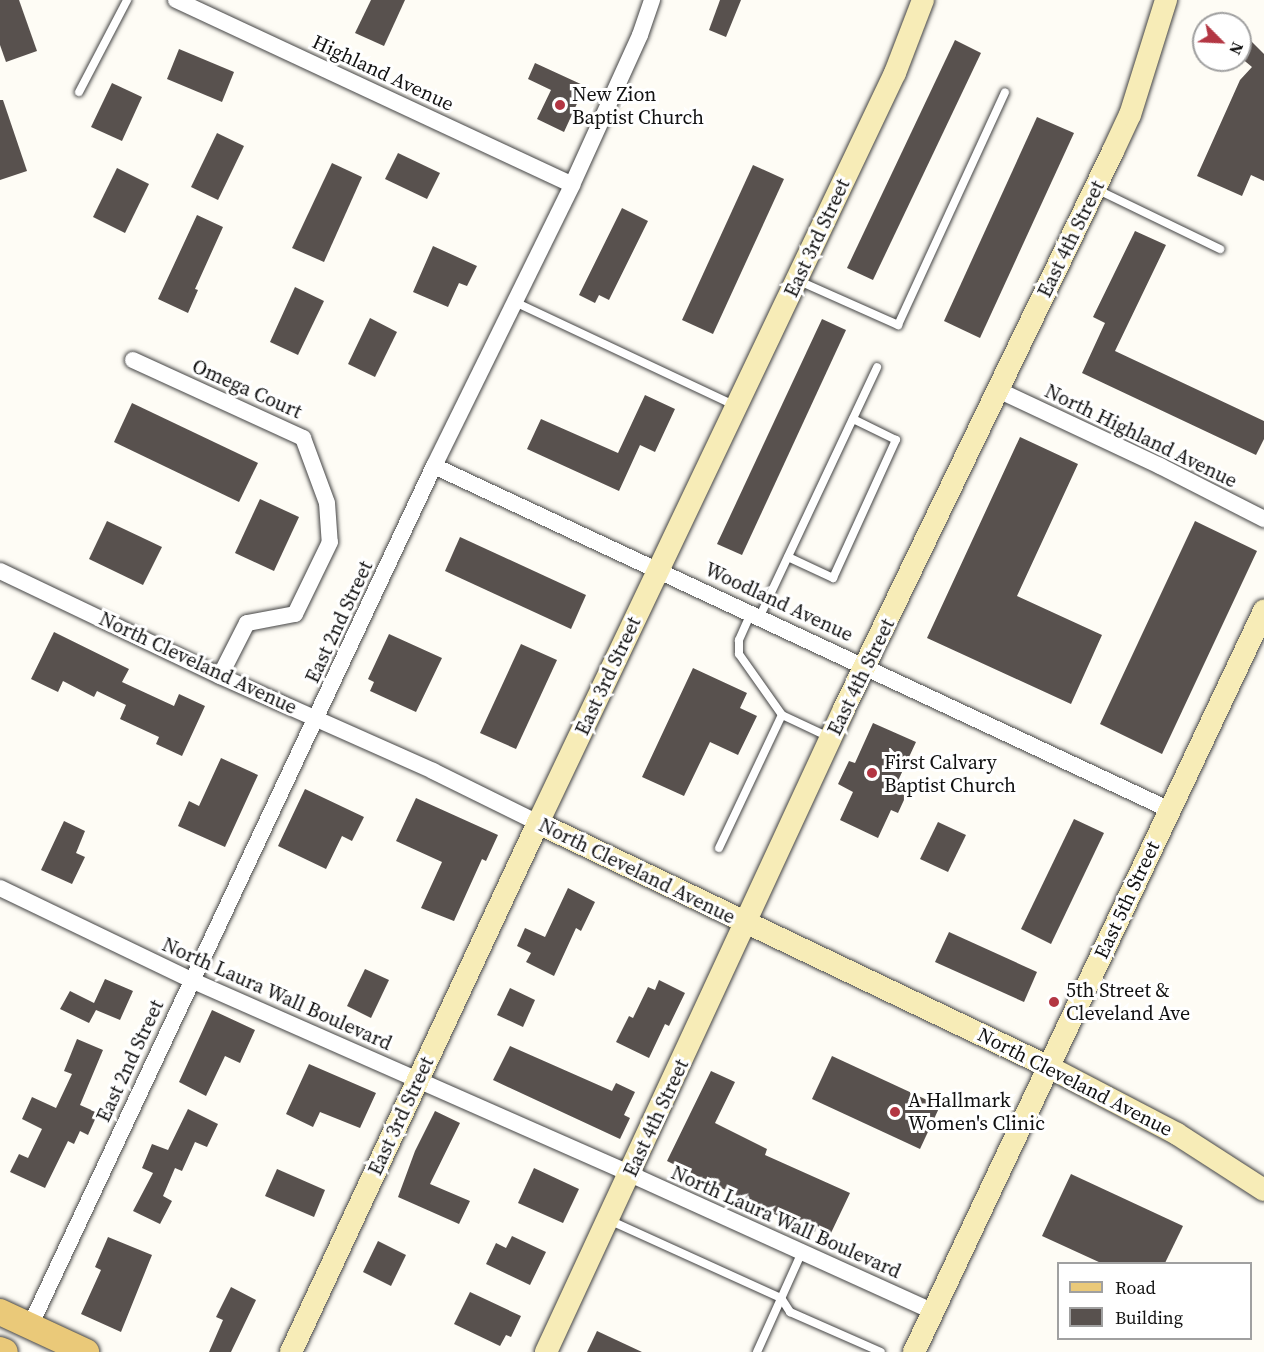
<!DOCTYPE html>
<html>
<head>
<meta charset="utf-8">
<style>
  body { margin:0 }
  #map { position:relative; width:1264px; height:1352px; overflow:hidden; background:#fefcf5; font-family:"Source Serif 4",serif }
  div>[style] { position:absolute }
  .building>* { inset:0; background:#58514e }
  .roads { filter:drop-shadow(0 0 2px #444) drop-shadow(0 0 2px #444) }
  .lane>* { height:8px; margin:-4px; padding:0 4px; transform-origin:4px; border-radius:4px; background:#fff }
  .street>* { height:16px; margin:-8px; padding:0 8px; transform-origin:8px; border-radius:8px; background:#fff }
  .secondary>* { height:22px; margin:-11px; padding:0 11px; transform-origin:11px; border-radius:11px; background:#f7ecb7 }
  .primary>* { height:26px; margin:-13px; padding:0 13px; transform-origin:13px; border-radius:13px; background:#eac979 }
  .dots>* { width:16px; height:16px; translate:-50% -50%; box-sizing:border-box; border:3px solid #fff; border-radius:50% }
  span { translate:-50% -50%; white-space:nowrap; text-align:center; line-height:1.15; -webkit-text-stroke:6px #fff; paint-order:stroke }
  .street-label { font-size:20px; color:#111 }
  .poi-label { font-size:20px; color:#111 }
  .left { translate:0 -50%; text-align:left }
  .legend { position:absolute; left:1057px; top:1262px; width:195px; height:78px; box-sizing:border-box; background:#fff; border:2px solid #a0a0a0; margin:0; padding:8px 10px; list-style:none; font-size:18px; color:#111 }
  .legend li { display:flex; align-items:center; gap:12px; height:30px }
  .legend b { width:30px; border:2px solid #a0a0a0 }
  .north { position:absolute; left:1192px; top:12px; width:60px; height:60px; box-sizing:border-box; background:#fff; border:2px solid #a0a0a0; border-radius:50%; rotate:114deg; font-size:16px; font-weight:700; line-height:24px; text-align:center; color:#111 }
  .north::after { content:''; display:block; margin:auto; width:21px; height:27px; background:#b33643; clip-path:polygon(50% 0,100% 100%,50% 72%,0 100%) }
</style>
</head>
<body>
<div id="map">
  <div class="building">
    <i style="clip-path:polygon(0 0,19px 0,37px 51px,6px 62px,0 45px)"></i>
    <i style="clip-path:polygon(371px 0,405px 0,384px 46px,355px 33px)"></i>
    <i style="clip-path:polygon(720px 0,741px 0,726px 37px,709px 30px)"></i>
    <i style="clip-path:polygon(1240px 30px,1264px 54px,1264px 181px,1251px 175px,1242px 196px,1197px 176px,1240px 80px,1252px 67px,1240px 57px)"></i>
    <i style="clip-path:polygon(955px 40px,981px 53px,873px 280px,847px 268px)"></i>
    <i style="clip-path:polygon(179px 49px,234px 72px,222px 102px,167px 79px)"></i>
    <i style="clip-path:polygon(535px 63px,585px 86px,564px 132px,537px 119px,551px 90px,528px 79px)"></i>
    <i style="clip-path:polygon(112px 83px,142px 97px,122px 141px,91px 127px)"></i>
    <i style="clip-path:polygon(0 100px,3px 100px,27px 171px,0 180px)"></i>
    <i style="clip-path:polygon(1037px 117px,1074px 133px,980px 338px,944px 321px)"></i>
    <i style="clip-path:polygon(217px 133px,244px 146px,218px 200px,191px 187px)"></i>
    <i style="clip-path:polygon(398px 153px,440px 173px,427px 199px,385px 179px)"></i>
    <i style="clip-path:polygon(332px 163px,362px 177px,324px 262px,292px 248px)"></i>
    <i style="clip-path:polygon(753px 165px,784px 179px,713px 334px,682px 320px)"></i>
    <i style="clip-path:polygon(117px 168px,149px 184px,125px 233px,93px 217px)"></i>
    <i style="clip-path:polygon(622px 208px,648px 221px,609px 300px,599px 295px,595px 303px,579px 295px)"></i>
    <i style="clip-path:polygon(197px 215px,223px 227px,195px 289px,198px 290px,188px 313px,158px 299px)"></i>
    <i style="clip-path:polygon(1135px 231px,1166px 245px,1115px 351px,1264px 421px,1264px 439px,1256px 455px,1082px 373px,1105px 323px,1093px 317px)"></i>
    <i style="clip-path:polygon(433px 246px,477px 266px,467px 286px,459px 283px,448px 307px,413px 292px)"></i>
    <i style="clip-path:polygon(295px 287px,324px 301px,298px 355px,270px 342px)"></i>
    <i style="clip-path:polygon(370px 318px,397px 332px,375px 377px,348px 364px)"></i>
    <i style="clip-path:polygon(822px 319px,846px 330px,742px 555px,717px 544px)"></i>
    <i style="clip-path:polygon(645px 395px,675px 409px,655px 452px,640px 445px,619px 491px,527px 449px,541px 419px,618px 453px)"></i>
    <i style="clip-path:polygon(132px 403px,258px 463px,239px 502px,114px 442px)"></i>
    <i style="clip-path:polygon(1020px 437px,1078px 464px,1017px 596px,1102px 635px,1071px 704px,927px 638px)"></i>
    <i style="clip-path:polygon(260px 499px,299px 517px,274px 571px,235px 553px)"></i>
    <i style="clip-path:polygon(107px 521px,162px 547px,143px 585px,89px 559px)"></i>
    <i style="clip-path:polygon(1195px 521px,1257px 551px,1162px 754px,1100px 724px)"></i>
    <i style="clip-path:polygon(460px 537px,586px 595px,571px 629px,445px 571px)"></i>
    <i style="clip-path:polygon(54px 632px,129px 669px,122px 682px,174px 706px,179px 694px,205px 706px,182px 756px,156px 744px,159px 737px,120px 719px,126px 705px,97px 691px,94px 697px,63px 681px,58px 692px,31px 679px)"></i>
    <i style="clip-path:polygon(389px 634px,442px 658px,416px 712px,370px 691px,374px 682px,368px 679px)"></i>
    <i style="clip-path:polygon(521px 644px,557px 660px,516px 749px,480px 733px)"></i>
    <i style="clip-path:polygon(693px 668px,747px 693px,740px 708px,757px 716px,738px 755px,710px 742px,684px 796px,642px 777px)"></i>
    <i style="clip-path:polygon(873px 723px,916px 742px,897px 783px,909px 789px,898px 813px,891px 810px,878px 838px,840px 820px,853px 792px,838px 784px,849px 761px,855px 763px)"></i>
    <i style="clip-path:polygon(221px 758px,258px 775px,225px 847px,178px 826px,189px 801px,199px 806px)"></i>
    <i style="clip-path:polygon(305px 789px,364px 817px,352px 841px,342px 836px,326px 869px,278px 846px)"></i>
    <i style="clip-path:polygon(416px 798px,498px 835px,486px 861px,482px 859px,454px 921px,421px 908px,442px 862px,396px 841px)"></i>
    <i style="clip-path:polygon(1074px 819px,1104px 833px,1051px 944px,1021px 929px)"></i>
    <i style="clip-path:polygon(64px 821px,85px 831px,76px 853px,85px 857px,72px 884px,41px 870px)"></i>
    <i style="clip-path:polygon(938px 822px,966px 835px,948px 872px,920px 859px)"></i>
    <i style="clip-path:polygon(568px 888px,595px 902px,581px 931px,576px 928px,554px 976px,526px 962px,531px 953px,517px 946px,525px 928px,545px 937px)"></i>
    <i style="clip-path:polygon(949px 932px,1037px 972px,1024px 1002px,935px 962px)"></i>
    <i style="clip-path:polygon(365px 969px,389px 980px,371px 1018px,347px 1006px)"></i>
    <i style="clip-path:polygon(105px 979px,133px 991px,120px 1020px,96px 1010px,89px 1023px,60px 1009px,70px 991px,94px 1003px)"></i>
    <i style="clip-path:polygon(659px 980px,685px 993px,669px 1026px,665px 1024px,649px 1058px,616px 1042px,629px 1016px,633px 1018px,648px 987px,655px 990px)"></i>
    <i style="clip-path:polygon(510px 988px,535px 1000px,523px 1027px,497px 1015px)"></i>
    <i style="clip-path:polygon(212px 1010px,255px 1030px,240px 1063px,225px 1056px,206px 1096px,179px 1082px)"></i>
    <i style="clip-path:polygon(77px 1039px,103px 1050px,80px 1105px,98px 1113px,88px 1135px,80px 1131px,74px 1144px,68px 1141px,45px 1188px,10px 1172px,19px 1154px,28px 1158px,42px 1129px,22px 1119px,32px 1097px,56px 1108px,72px 1074px,64px 1071px)"></i>
    <i style="clip-path:polygon(510px 1046px,612px 1091px,616px 1083px,635px 1092px,624px 1115px,630px 1118px,620px 1139px,493px 1080px)"></i>
    <i style="clip-path:polygon(832px 1056px,940px 1106px,920px 1149px,812px 1099px)"></i>
    <i style="clip-path:polygon(309px 1064px,376px 1093px,360px 1128px,320px 1112px,313px 1127px,286px 1114px)"></i>
    <i style="clip-path:polygon(711px 1071px,735px 1082px,715px 1123px,767px 1149px,765px 1155px,850px 1193px,831px 1233px,817px 1226px,815px 1232px,774px 1214px,667px 1161px)"></i>
    <i style="clip-path:polygon(188px 1109px,218px 1124px,207px 1147px,195px 1142px,182px 1171px,175px 1168px,163px 1196px,172px 1201px,160px 1224px,133px 1211px,153px 1173px,142px 1168px,152px 1144px,168px 1150px)"></i>
    <i style="clip-path:polygon(435px 1111px,460px 1123px,430px 1184px,470px 1201px,459px 1224px,398px 1197px,415px 1151px)"></i>
    <i style="clip-path:polygon(534px 1168px,579px 1189px,563px 1223px,518px 1203px)"></i>
    <i style="clip-path:polygon(277px 1169px,325px 1190px,314px 1217px,265px 1196px)"></i>
    <i style="clip-path:polygon(1071px 1174px,1183px 1226px,1165px 1263px,1101px 1263px,1042px 1236px)"></i>
    <i style="clip-path:polygon(512px 1236px,546px 1252px,530px 1285px,486px 1264px,496px 1243px,506px 1248px)"></i>
    <i style="clip-path:polygon(108px 1237px,152px 1255px,121px 1332px,81px 1314px,101px 1270px,95px 1267px)"></i>
    <i style="clip-path:polygon(378px 1241px,406px 1255px,391px 1286px,363px 1272px)"></i>
    <i style="clip-path:polygon(231px 1287px,256px 1300px,231px 1352px,209px 1352px,223px 1320px,216px 1317px)"></i>
    <i style="clip-path:polygon(470px 1292px,521px 1316px,511px 1337px,506px 1335px,500px 1346px,454px 1324px)"></i>
    <i style="clip-path:polygon(597px 1331px,642px 1352px,587px 1352px)"></i>
  </div>
  <div class="roads">
    <div class="lane">
      <i style="left:79px;top:92px;width:104px;rotate:-62.4deg"></i>
      <i style="left:1096px;top:189px;width:138px;rotate:25.8deg"></i>
      <i style="left:797px;top:280px;width:111px;rotate:24deg"></i>
      <i style="left:898px;top:325px;width:256px;rotate:-65.3deg"></i>
      <i style="left:515px;top:302px;width:244px;rotate:25.2deg"></i>
      <i style="left:788px;top:557px;width:50px;rotate:25deg"></i>
      <i style="left:833px;top:578px;width:152px;rotate:-65.5deg"></i>
      <i style="left:896px;top:440px;width:48px;rotate:-154deg"></i>
      <i style="left:751px;top:613px;width:30px;rotate:114deg"></i>
      <i style="left:739px;top:640px;width:14px;rotate:90deg"></i>
      <i style="left:739px;top:654px;width:75px;rotate:54.8deg"></i>
      <i style="left:782px;top:715px;width:52px;rotate:25.1deg"></i>
      <i style="left:760px;top:616px;width:275px;rotate:-64.8deg"></i>
      <i style="left:719px;top:848px;width:147px;rotate:-64.7deg"></i>
      <i style="left:609px;top:1220px;width:189px;rotate:24.4deg"></i>
      <i style="left:781px;top:1298px;width:17px;rotate:57deg"></i>
      <i style="left:790px;top:1312px;width:99px;rotate:23.7deg"></i>
      <i style="left:757px;top:1352px;width:110px;rotate:-65.8deg"></i>
    </div>
    <div class="street">
      <i style="left:176px;top:0;width:437px;rotate:25deg"></i>
      <i style="left:133px;top:360px;width:187px;rotate:24.6deg"></i>
      <i style="left:303px;top:438px;width:69px;rotate:69.7deg"></i>
      <i style="left:327px;top:503px;width:39px;rotate:86deg"></i>
      <i style="left:330px;top:542px;width:80px;rotate:115.9deg"></i>
      <i style="left:295px;top:614px;width:49px;rotate:169.4deg"></i>
      <i style="left:247px;top:623px;width:59px;rotate:117deg"></i>
      <i style="left:1000px;top:391px;width:177px;rotate:25.1deg"></i>
      <i style="left:1160px;top:466px;width:117px;rotate:27deg"></i>
      <i style="left:434px;top:466px;width:812px;rotate:25.05deg"></i>
      <i style="left:0;top:571px;width:244px;rotate:25.5deg"></i>
      <i style="left:220px;top:676px;width:233px;rotate:24deg"></i>
      <i style="left:433px;top:771px;width:117px;rotate:26.3deg"></i>
      <i style="left:0;top:888px;width:212px;rotate:25.7deg"></i>
      <i style="left:191px;top:980px;width:480px;rotate:23.8deg"></i>
      <i style="left:630px;top:1174px;width:332px;rotate:24.4deg"></i>
      <i style="left:30px;top:1326px;width:950px;rotate:-64.84deg"></i>
      <i style="left:434px;top:466px;width:313px;rotate:-63.8deg"></i>
      <i style="left:572px;top:185px;width:165px;rotate:-65.6deg"></i>
      <i style="left:640px;top:35px;width:37px;rotate:-71deg"></i>
    </div>
    <div class="secondary">
      <i style="left:538px;top:823px;width:566px;rotate:25.52deg"></i>
      <i style="left:1049px;top:1067px;width:144px;rotate:27.6deg"></i>
      <i style="left:1177px;top:1134px;width:103px;rotate:32.8deg"></i>
      <i style="left:291px;top:1352px;width:584px;rotate:-64.97deg"></i>
      <i style="left:538px;top:823px;width:831px;rotate:-64.55deg"></i>
      <i style="left:895px;top:73px;width:78px;rotate:-69deg"></i>
      <i style="left:546px;top:1352px;width:709px;rotate:-65.13deg"></i>
      <i style="left:844px;top:709px;width:619px;rotate:-64.26deg"></i>
      <i style="left:1113px;top:151px;width:40px;rotate:-65deg"></i>
      <i style="left:1130px;top:115px;width:121px;rotate:-72.6deg"></i>
      <i style="left:914px;top:1352px;width:820px;rotate:-64.72deg"></i>
    </div>
    <div class="primary">
      <i style="left:0;top:1312px;width:95px;rotate:24.9deg"></i>
      <i style="left:0;top:1350px;width:5px;rotate:22deg"></i>
    </div>
  </div>
  <div class="dots">
    <i style="left:560px;top:105px;background:#b33643"></i>
    <i style="left:872px;top:773px;background:#b33643"></i>
    <i style="left:1054px;top:1002px;background:#b33643"></i>
    <i style="left:895px;top:1112px;background:#b33643"></i>
  </div>
  <div class="street-label">
    <span style="left:383px;top:73px;rotate:25deg">Highland Avenue</span>
    <span style="left:817px;top:238px;rotate:-65deg">East 3rd Street</span>
    <span style="left:1071px;top:239px;rotate:-64deg">East 4th Street</span>
    <span style="left:247px;top:389px;rotate:24deg">Omega Court</span>
    <span style="left:1141px;top:436px;rotate:26deg">North Highland Avenue</span>
    <span style="left:779px;top:602px;rotate:25deg">Woodland Avenue</span>
    <span style="left:339px;top:622px;rotate:-65deg">East 2nd Street</span>
    <span style="left:198px;top:663px;rotate:25deg">North Cleveland Avenue</span>
    <span style="left:608px;top:676px;rotate:-65deg">East 3rd Street</span>
    <span style="left:861px;top:677px;rotate:-64deg">East 4th Street</span>
    <span style="left:637px;top:871px;rotate:26deg">North Cleveland Avenue</span>
    <span style="left:1127px;top:900px;rotate:-65deg">East 5th Street</span>
    <span style="left:277px;top:994px;rotate:24deg">North Laura Wall Boulevard</span>
    <span style="left:130px;top:1061px;rotate:-65deg">East 2nd Street</span>
    <span style="left:1075px;top:1082px;rotate:27deg">North Cleveland Avenue</span>
    <span style="left:401px;top:1116px;rotate:-65deg">East 3rd Street</span>
    <span style="left:656px;top:1118px;rotate:-65deg">East 4th Street</span>
    <span style="left:786px;top:1222px;rotate:24deg">North Laura Wall Boulevard</span>
  </div>
  <div class="poi-label">
    <span class="left" style="left:572px;top:106px">New Zion<br>Baptist Church</span>
    <span class="left" style="left:884px;top:774px">First Calvary<br>Baptist Church</span>
    <span class="left" style="left:1066px;top:1002px">5th Street &amp;<br>Cleveland Ave</span>
    <span class="left" style="left:908px;top:1112px">A Hallmark<br>Women's Clinic</span>
  </div>
  <ul class="legend">
  <li><b style="height:8px;background:#eac979"></b>Road</li>
  <li><b style="height:16px;background:#58514e"></b>Building</li>
  </ul>
  <div class="north">N</div>
</div>
</body>
</html>
